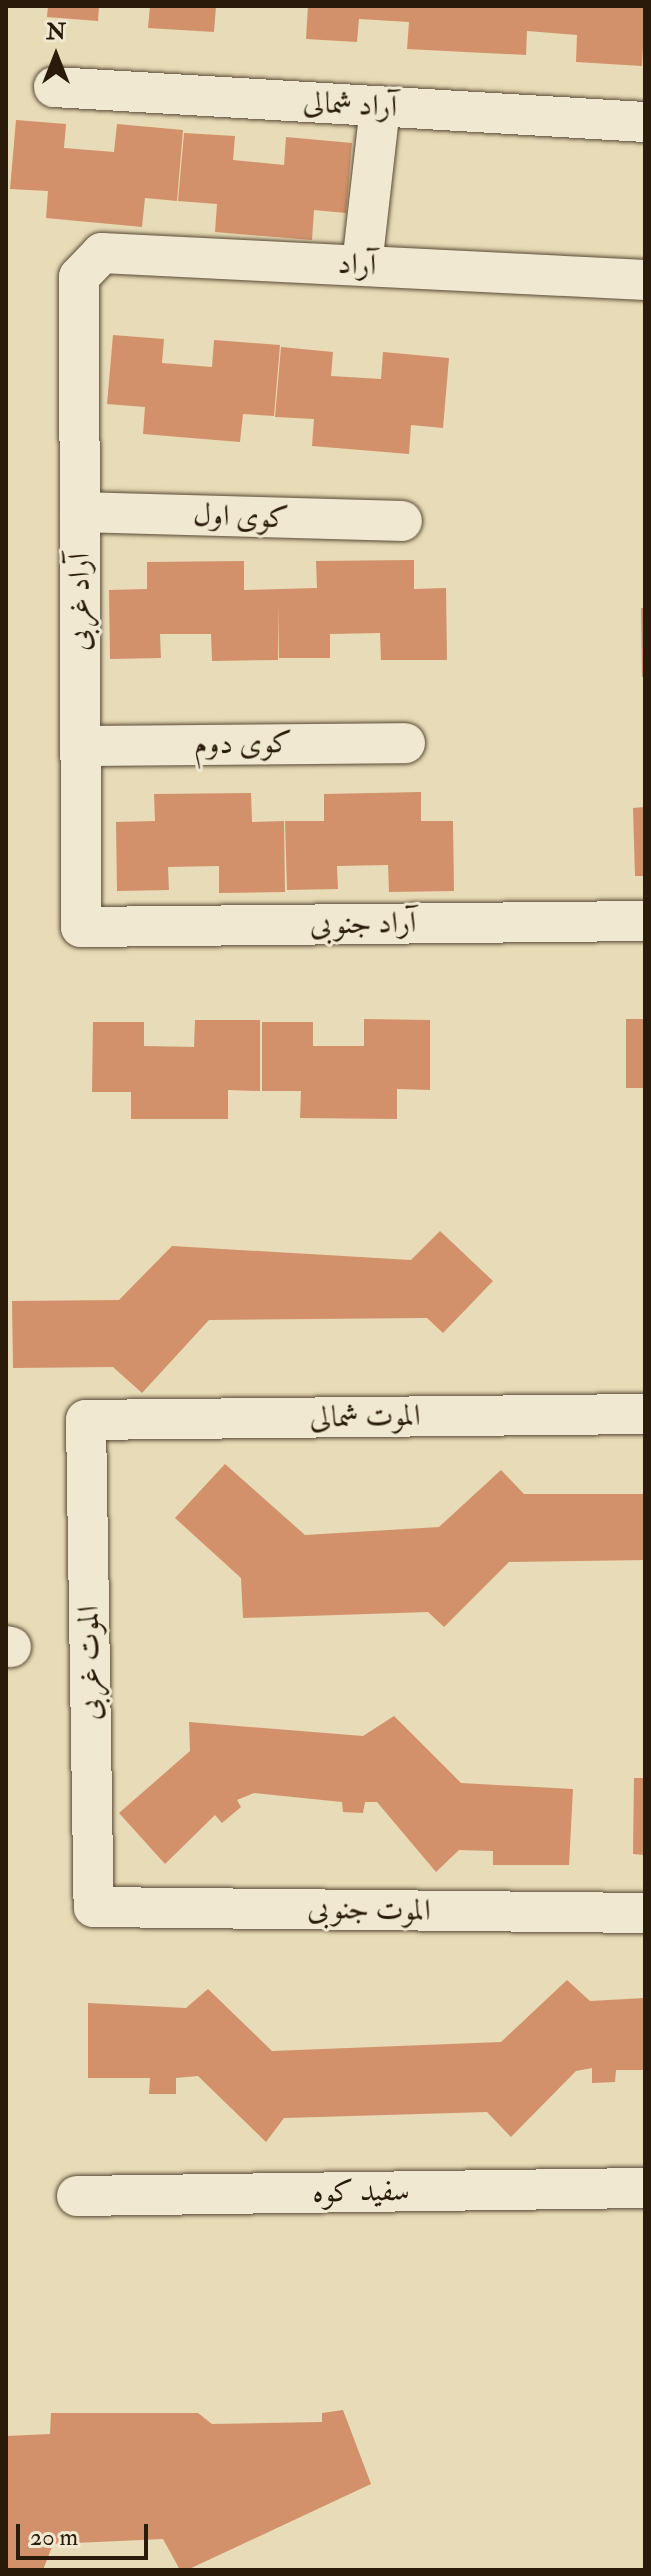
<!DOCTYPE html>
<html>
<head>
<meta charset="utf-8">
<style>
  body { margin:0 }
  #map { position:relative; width:651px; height:2576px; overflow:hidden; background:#e8dbb7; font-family:"IM FELL Double Pica",Amiri,serif }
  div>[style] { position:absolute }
  .building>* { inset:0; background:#d2916a }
  .roads { filter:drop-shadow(0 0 2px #594a35) drop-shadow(0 0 2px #594a35) }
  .street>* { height:40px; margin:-20px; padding:0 20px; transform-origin:20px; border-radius:20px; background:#f0e8d0 }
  span { translate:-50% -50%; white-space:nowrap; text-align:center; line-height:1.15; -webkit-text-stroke:6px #f0e8d0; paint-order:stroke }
  .street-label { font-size:30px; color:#291a0a }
  .frame { position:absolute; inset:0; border:8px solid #291a0a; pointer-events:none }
  .north { position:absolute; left:16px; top:16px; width:80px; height:80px; -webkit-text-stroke:6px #f0e8d0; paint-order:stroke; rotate:0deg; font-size:22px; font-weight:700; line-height:32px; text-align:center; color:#291a0a }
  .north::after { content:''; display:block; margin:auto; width:28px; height:36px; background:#291a0a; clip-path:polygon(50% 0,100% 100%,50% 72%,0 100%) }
  .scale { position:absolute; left:16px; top:2524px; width:132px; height:36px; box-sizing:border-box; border:4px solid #291a0a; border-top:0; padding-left:10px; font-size:24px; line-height:28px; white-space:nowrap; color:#291a0a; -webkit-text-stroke:6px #f0e8d0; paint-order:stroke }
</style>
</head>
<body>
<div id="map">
  <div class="building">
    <i style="clip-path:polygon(48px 6px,99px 6px,98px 21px,47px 17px)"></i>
    <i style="clip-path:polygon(150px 6px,216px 6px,214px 32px,148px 28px)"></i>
    <i style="clip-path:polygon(308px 6px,645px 6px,642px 66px,576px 62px,577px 35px,527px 31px,526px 55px,407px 49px,409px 22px,359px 19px,357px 42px,306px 39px)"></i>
    <i style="clip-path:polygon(16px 120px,66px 124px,64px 148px,114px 152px,117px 124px,183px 130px,177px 201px,145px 198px,142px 227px,46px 218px,48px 191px,10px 189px)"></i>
    <i style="clip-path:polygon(184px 133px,235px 136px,233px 160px,284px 165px,286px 137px,352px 143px,346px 213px,314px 210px,312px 240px,215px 232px,217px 204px,178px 201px)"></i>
    <i style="clip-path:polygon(113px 335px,164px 339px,162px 363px,212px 367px,214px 340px,280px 345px,274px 416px,243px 414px,240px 442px,143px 434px,145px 407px,107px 404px)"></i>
    <i style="clip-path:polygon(281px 347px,333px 352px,331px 376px,381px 379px,383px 352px,449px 358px,443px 428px,411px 425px,409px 454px,312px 446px,314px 419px,275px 417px)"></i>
    <i style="clip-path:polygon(414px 560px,414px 589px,446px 588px,447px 660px,381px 660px,380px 633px,330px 634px,330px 658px,279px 658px,278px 605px,278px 660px,212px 661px,211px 634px,160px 634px,161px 658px,110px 659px,109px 590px,147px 589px,147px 562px,244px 561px,244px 590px,317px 588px,316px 561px)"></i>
    <i style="clip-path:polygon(641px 608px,645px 608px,645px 677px,642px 677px)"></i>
    <i style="clip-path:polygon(421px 792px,421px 821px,453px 821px,454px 891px,389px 892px,388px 865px,337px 866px,338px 889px,287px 890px,285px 821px,324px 821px,324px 794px)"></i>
    <i style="clip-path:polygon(251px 793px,252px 822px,284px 821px,285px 892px,219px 893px,219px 866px,168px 867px,169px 890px,117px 891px,116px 822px,155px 821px,154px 794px)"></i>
    <i style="clip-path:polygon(645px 807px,645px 876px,635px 876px,633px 808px)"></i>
    <i style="clip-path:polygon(364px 1019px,430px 1020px,430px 1090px,397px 1089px,397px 1119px,300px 1118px,301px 1091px,262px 1091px,262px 1022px,313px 1022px,313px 1046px,364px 1046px)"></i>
    <i style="clip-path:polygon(626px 1019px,645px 1019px,645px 1088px,626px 1088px)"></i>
    <i style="clip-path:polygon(195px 1020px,260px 1020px,260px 1091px,228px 1090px,228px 1119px,131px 1119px,131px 1092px,92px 1092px,93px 1022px,144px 1022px,144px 1046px,194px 1047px)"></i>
    <i style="clip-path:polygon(440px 1231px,493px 1281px,443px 1333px,427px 1318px,209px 1320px,142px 1393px,113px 1367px,13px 1368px,12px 1301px,119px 1300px,172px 1246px,411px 1260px)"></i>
    <i style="clip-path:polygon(225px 1464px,305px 1535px,439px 1527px,501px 1470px,524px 1494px,645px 1494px,645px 1560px,509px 1562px,444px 1627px,428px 1612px,243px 1618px,241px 1578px,175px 1518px)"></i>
    <i style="clip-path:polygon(394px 1716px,461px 1783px,573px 1789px,569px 1865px,493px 1865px,493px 1851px,459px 1850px,436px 1872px,377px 1802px,365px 1802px,363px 1813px,343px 1812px,342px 1802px,254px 1793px,237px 1800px,241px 1807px,222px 1823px,215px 1815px,165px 1864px,119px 1813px,190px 1751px,189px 1722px,363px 1736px)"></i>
    <i style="clip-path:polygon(634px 1778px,645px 1778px,645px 1855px,633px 1854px)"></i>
    <i style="clip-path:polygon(567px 1980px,590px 2001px,645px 1998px,645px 2070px,616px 2070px,615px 2082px,592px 2083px,592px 2068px,576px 2071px,511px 2137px,487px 2112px,284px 2118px,266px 2142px,198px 2076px,176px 2078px,176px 2094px,149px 2094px,150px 2078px,88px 2078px,88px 2003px,186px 2008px,208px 1989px,272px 2051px,501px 2042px)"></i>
    <i style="clip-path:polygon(343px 2410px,371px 2484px,187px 2570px,180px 2570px,163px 2539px,53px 2544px,43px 2570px,6px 2570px,6px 2436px,50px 2434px,51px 2413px,198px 2413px,212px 2424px,322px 2422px,322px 2413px)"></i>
  </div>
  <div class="roads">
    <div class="street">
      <i style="left:54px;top:87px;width:592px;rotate:3.39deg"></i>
      <i style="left:362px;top:265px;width:160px;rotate:-83.5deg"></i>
      <i style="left:645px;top:280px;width:544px;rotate:-177.15deg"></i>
      <i style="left:102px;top:253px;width:33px;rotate:134deg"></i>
      <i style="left:79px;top:277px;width:650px;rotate:89.82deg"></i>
      <i style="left:81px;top:927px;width:564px;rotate:-0.61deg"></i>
      <i style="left:80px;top:512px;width:322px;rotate:1.6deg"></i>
      <i style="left:81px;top:746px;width:324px;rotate:-0.5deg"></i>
      <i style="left:645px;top:1414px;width:559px;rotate:179.39deg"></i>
      <i style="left:86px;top:1420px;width:487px;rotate:89.1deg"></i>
      <i style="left:94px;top:1907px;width:551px;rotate:0.62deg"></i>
      <i style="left:6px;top:1646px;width:5px;rotate:11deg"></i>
      <i style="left:77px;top:2196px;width:568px;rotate:-0.81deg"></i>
    </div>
  </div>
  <div class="street-label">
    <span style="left:350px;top:105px;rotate:3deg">آراد شمالی</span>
    <span style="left:357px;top:265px;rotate:3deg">آراد</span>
    <span style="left:241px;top:517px;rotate:2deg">کوی اول</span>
    <span style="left:80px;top:602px;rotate:-90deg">آراد غربی</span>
    <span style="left:243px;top:744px;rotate:-1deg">کوی دوم</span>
    <span style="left:363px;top:924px;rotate:-1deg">آراد جنوبی</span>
    <span style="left:365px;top:1417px;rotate:-1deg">الموت شمالی</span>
    <span style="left:90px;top:1663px;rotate:-91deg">الموت غربی</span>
    <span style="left:369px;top:1910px;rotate:1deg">الموت جنوبی</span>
    <span style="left:361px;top:2192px;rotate:-1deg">سفید کوه</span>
  </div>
  <div class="frame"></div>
  <div class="north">N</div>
  <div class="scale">20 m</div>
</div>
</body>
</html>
